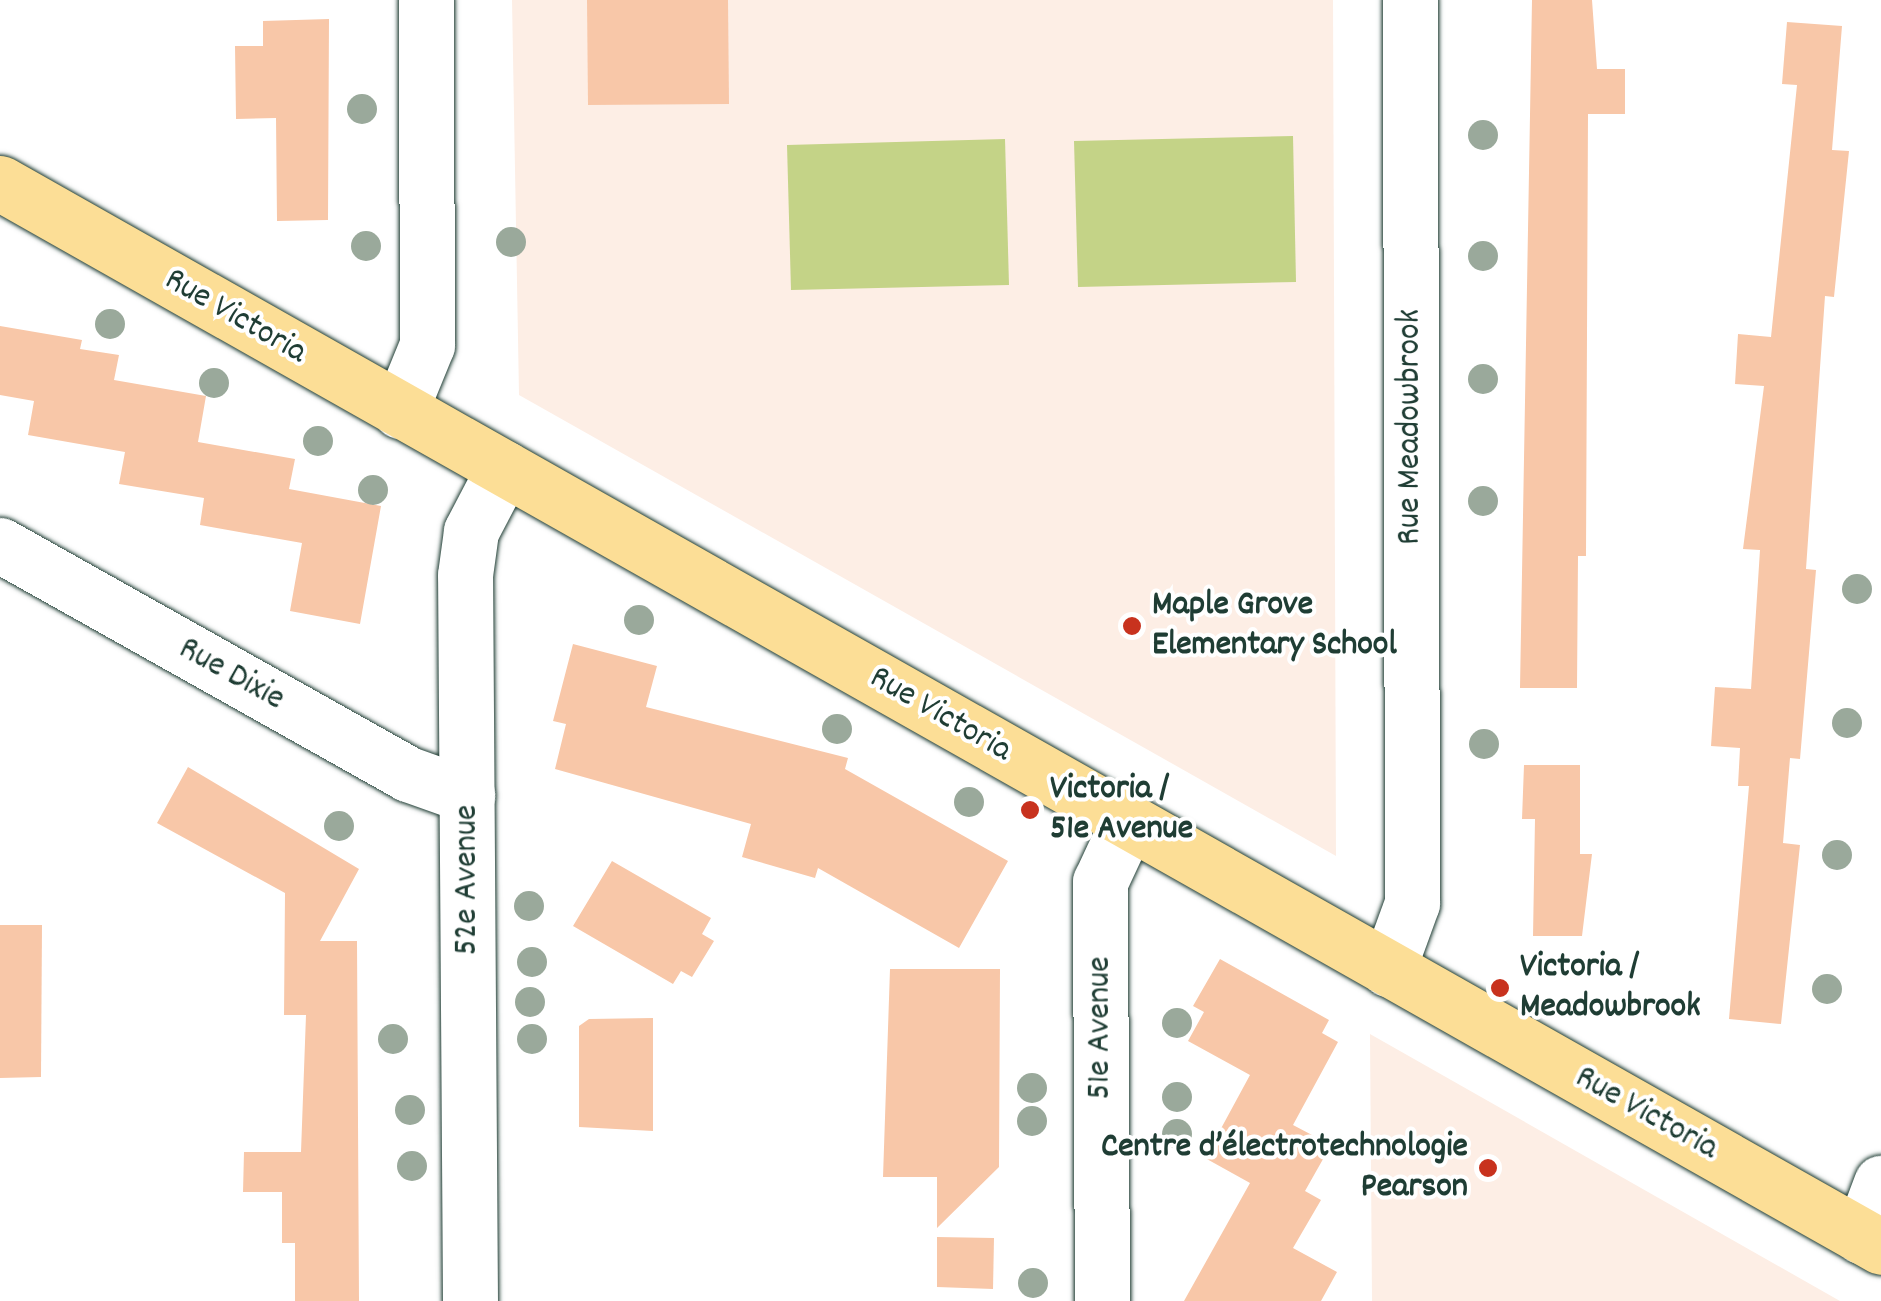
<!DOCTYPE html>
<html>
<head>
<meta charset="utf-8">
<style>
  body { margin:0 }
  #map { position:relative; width:1881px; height:1301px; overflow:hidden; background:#fff; font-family:Dekko,sans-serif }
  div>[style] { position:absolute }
  .built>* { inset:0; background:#fdeee5 }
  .green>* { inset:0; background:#c4d387 }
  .building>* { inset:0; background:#f8c7a8 }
  .roads { filter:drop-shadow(0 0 2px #1f3d34) drop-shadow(0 0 2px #1f3d34) }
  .minor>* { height:55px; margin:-27.5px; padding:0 27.5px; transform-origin:27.5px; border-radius:27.5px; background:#fff }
  .major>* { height:55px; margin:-27.5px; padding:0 27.5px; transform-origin:27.5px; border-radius:27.5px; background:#fcde96 }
  .trees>* { width:30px; height:30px; margin:-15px; border-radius:50%; background:#9aa99b }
  .dots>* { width:28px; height:28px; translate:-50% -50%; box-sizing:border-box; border:5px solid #fff; border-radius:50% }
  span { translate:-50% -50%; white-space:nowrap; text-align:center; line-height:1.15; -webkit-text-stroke:8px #fff; paint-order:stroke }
  .street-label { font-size:35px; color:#1f3d34 }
  .poi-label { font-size:35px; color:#1f3d34; font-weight:700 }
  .left { translate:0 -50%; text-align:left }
  .right { translate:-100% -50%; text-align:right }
</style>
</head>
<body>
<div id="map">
  <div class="built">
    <i style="clip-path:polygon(512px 0,1333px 0,1336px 856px,519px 395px)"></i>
    <i style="clip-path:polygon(1370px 1034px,1840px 1301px,1372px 1301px)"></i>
  </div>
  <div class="green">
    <i style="clip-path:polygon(1293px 136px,1296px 282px,1078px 287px,1074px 141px)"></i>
    <i style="clip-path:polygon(1005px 139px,1009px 285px,791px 290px,787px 145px)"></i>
  </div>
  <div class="building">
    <i style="clip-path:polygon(587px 0,728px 0,729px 104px,588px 105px)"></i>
    <i style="clip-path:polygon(1532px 0,1592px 0,1597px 69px,1625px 69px,1625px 114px,1588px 114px,1586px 556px,1578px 556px,1577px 688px,1520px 688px)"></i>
    <i style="clip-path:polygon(329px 19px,328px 220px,277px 221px,276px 118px,236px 119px,235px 46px,263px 46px,263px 21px)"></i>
    <i style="clip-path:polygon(1787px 22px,1842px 26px,1832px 150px,1849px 151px,1834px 297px,1825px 296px,1806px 569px,1816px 570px,1800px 759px,1790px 758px,1783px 843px,1800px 845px,1781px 1024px,1729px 1019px,1749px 786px,1738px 786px,1740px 748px,1711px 746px,1715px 687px,1751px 689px,1760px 550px,1743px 549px,1764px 386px,1735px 384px,1738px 334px,1771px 337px,1797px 85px,1782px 84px)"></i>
    <i style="clip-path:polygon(0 326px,82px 340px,80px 349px,119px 355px,114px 380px,206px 396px,198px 442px,295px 459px,289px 489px,381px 506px,360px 624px,290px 611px,302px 543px,200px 525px,204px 498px,119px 484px,125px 452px,28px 435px,34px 401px,0 395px)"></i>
    <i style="clip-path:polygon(573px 644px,657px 666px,646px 707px,848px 758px,845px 769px,1008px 861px,959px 948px,818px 868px,815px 878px,742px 857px,751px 824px,555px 769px,566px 724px,553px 721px)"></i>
    <i style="clip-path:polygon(1524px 765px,1580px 765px,1580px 854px,1592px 854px,1582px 936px,1533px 936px,1535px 819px,1522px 819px)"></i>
    <i style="clip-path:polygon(188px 767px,359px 869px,320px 941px,357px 941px,359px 1301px,295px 1301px,295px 1243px,282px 1243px,282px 1192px,243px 1192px,244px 1152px,301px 1152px,306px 1015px,284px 1015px,285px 893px,157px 823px)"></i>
    <i style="clip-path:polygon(612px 861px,711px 918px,702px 934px,714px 941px,692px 977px,681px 971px,673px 984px,573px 926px)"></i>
    <i style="clip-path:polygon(0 925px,42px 925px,41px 1077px,0 1078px)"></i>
    <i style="clip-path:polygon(1220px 959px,1329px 1020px,1322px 1033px,1338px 1042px,1293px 1125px,1331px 1145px,1305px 1191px,1321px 1200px,1293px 1248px,1337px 1272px,1321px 1301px,1184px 1301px,1250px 1183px,1205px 1158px,1250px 1075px,1188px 1041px,1204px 1012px,1193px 1006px)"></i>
    <i style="clip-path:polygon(890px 969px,1000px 969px,999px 1167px,937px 1228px,937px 1177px,883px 1177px)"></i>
    <i style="clip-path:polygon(653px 1018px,653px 1131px,579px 1127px,579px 1026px,589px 1019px)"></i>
    <i style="clip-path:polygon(937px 1237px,994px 1238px,993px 1289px,937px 1287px)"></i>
  </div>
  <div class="roads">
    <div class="minor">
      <i style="left:400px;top:411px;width:71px;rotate:-67.8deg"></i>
      <i style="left:427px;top:345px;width:345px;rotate:-90.2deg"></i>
      <i style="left:0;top:545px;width:468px;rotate:29.3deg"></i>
      <i style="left:408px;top:774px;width:63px;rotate:19.6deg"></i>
      <i style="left:1388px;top:969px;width:70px;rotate:-70deg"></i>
      <i style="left:1412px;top:903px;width:903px;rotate:-90.13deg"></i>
      <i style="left:1861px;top:1236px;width:57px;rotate:-69.3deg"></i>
      <i style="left:470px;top:1301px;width:726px;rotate:-90.39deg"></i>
      <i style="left:465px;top:575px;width:44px;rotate:-82.2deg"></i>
      <i style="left:471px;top:531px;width:71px;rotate:-62.4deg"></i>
      <i style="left:1102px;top:1301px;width:419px;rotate:-90.3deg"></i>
      <i style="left:1100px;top:882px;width:66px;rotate:-65deg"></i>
    </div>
    <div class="major">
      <i style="left:0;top:183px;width:2161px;rotate:29.49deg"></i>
    </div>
  </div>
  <div class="trees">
    <i style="left:362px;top:109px"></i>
    <i style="left:1483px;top:135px"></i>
    <i style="left:511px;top:242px"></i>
    <i style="left:366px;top:246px"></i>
    <i style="left:1483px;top:256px"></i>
    <i style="left:110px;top:324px"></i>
    <i style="left:1483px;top:379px"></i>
    <i style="left:214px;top:383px"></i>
    <i style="left:318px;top:441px"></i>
    <i style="left:373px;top:490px"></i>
    <i style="left:1483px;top:501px"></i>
    <i style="left:1857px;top:589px"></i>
    <i style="left:639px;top:620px"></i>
    <i style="left:1847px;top:723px"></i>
    <i style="left:837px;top:729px"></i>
    <i style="left:1484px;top:744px"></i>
    <i style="left:969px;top:802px"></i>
    <i style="left:339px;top:826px"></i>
    <i style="left:1837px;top:855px"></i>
    <i style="left:529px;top:906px"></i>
    <i style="left:532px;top:962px"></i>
    <i style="left:1827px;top:989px"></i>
    <i style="left:530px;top:1002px"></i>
    <i style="left:1177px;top:1023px"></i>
    <i style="left:393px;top:1039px"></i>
    <i style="left:532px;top:1039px"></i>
    <i style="left:1032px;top:1088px"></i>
    <i style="left:1177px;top:1097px"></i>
    <i style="left:410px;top:1110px"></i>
    <i style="left:1032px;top:1121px"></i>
    <i style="left:1177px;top:1134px"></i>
    <i style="left:412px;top:1166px"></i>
    <i style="left:1033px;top:1283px"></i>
  </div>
  <div class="dots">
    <i style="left:1132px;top:626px;background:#c8321e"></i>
    <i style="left:1030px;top:810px;background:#c8321e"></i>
    <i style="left:1500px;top:988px;background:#c8321e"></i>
    <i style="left:1488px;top:1168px;background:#c8321e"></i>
  </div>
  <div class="street-label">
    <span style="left:235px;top:317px;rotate:30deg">Rue Victoria</span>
    <span style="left:1411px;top:427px;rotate:-90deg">Rue Meadowbrook</span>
    <span style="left:231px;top:675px;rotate:29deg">Rue Dixie</span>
    <span style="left:940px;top:715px;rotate:30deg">Rue Victoria</span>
    <span style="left:468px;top:880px;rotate:-90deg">52e Avenue</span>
    <span style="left:1101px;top:1028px;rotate:-90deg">51e Avenue</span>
    <span style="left:1646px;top:1114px;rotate:29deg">Rue Victoria</span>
  </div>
  <div class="poi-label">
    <span class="left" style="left:1152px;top:626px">Maple Grove<br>Elementary School</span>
    <span class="left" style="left:1050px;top:810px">Victoria /<br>51e Avenue</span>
    <span class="left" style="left:1520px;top:988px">Victoria /<br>Meadowbrook</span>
    <span class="right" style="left:1468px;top:1168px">Centre d’électrotechnologie<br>Pearson</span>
  </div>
</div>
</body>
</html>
